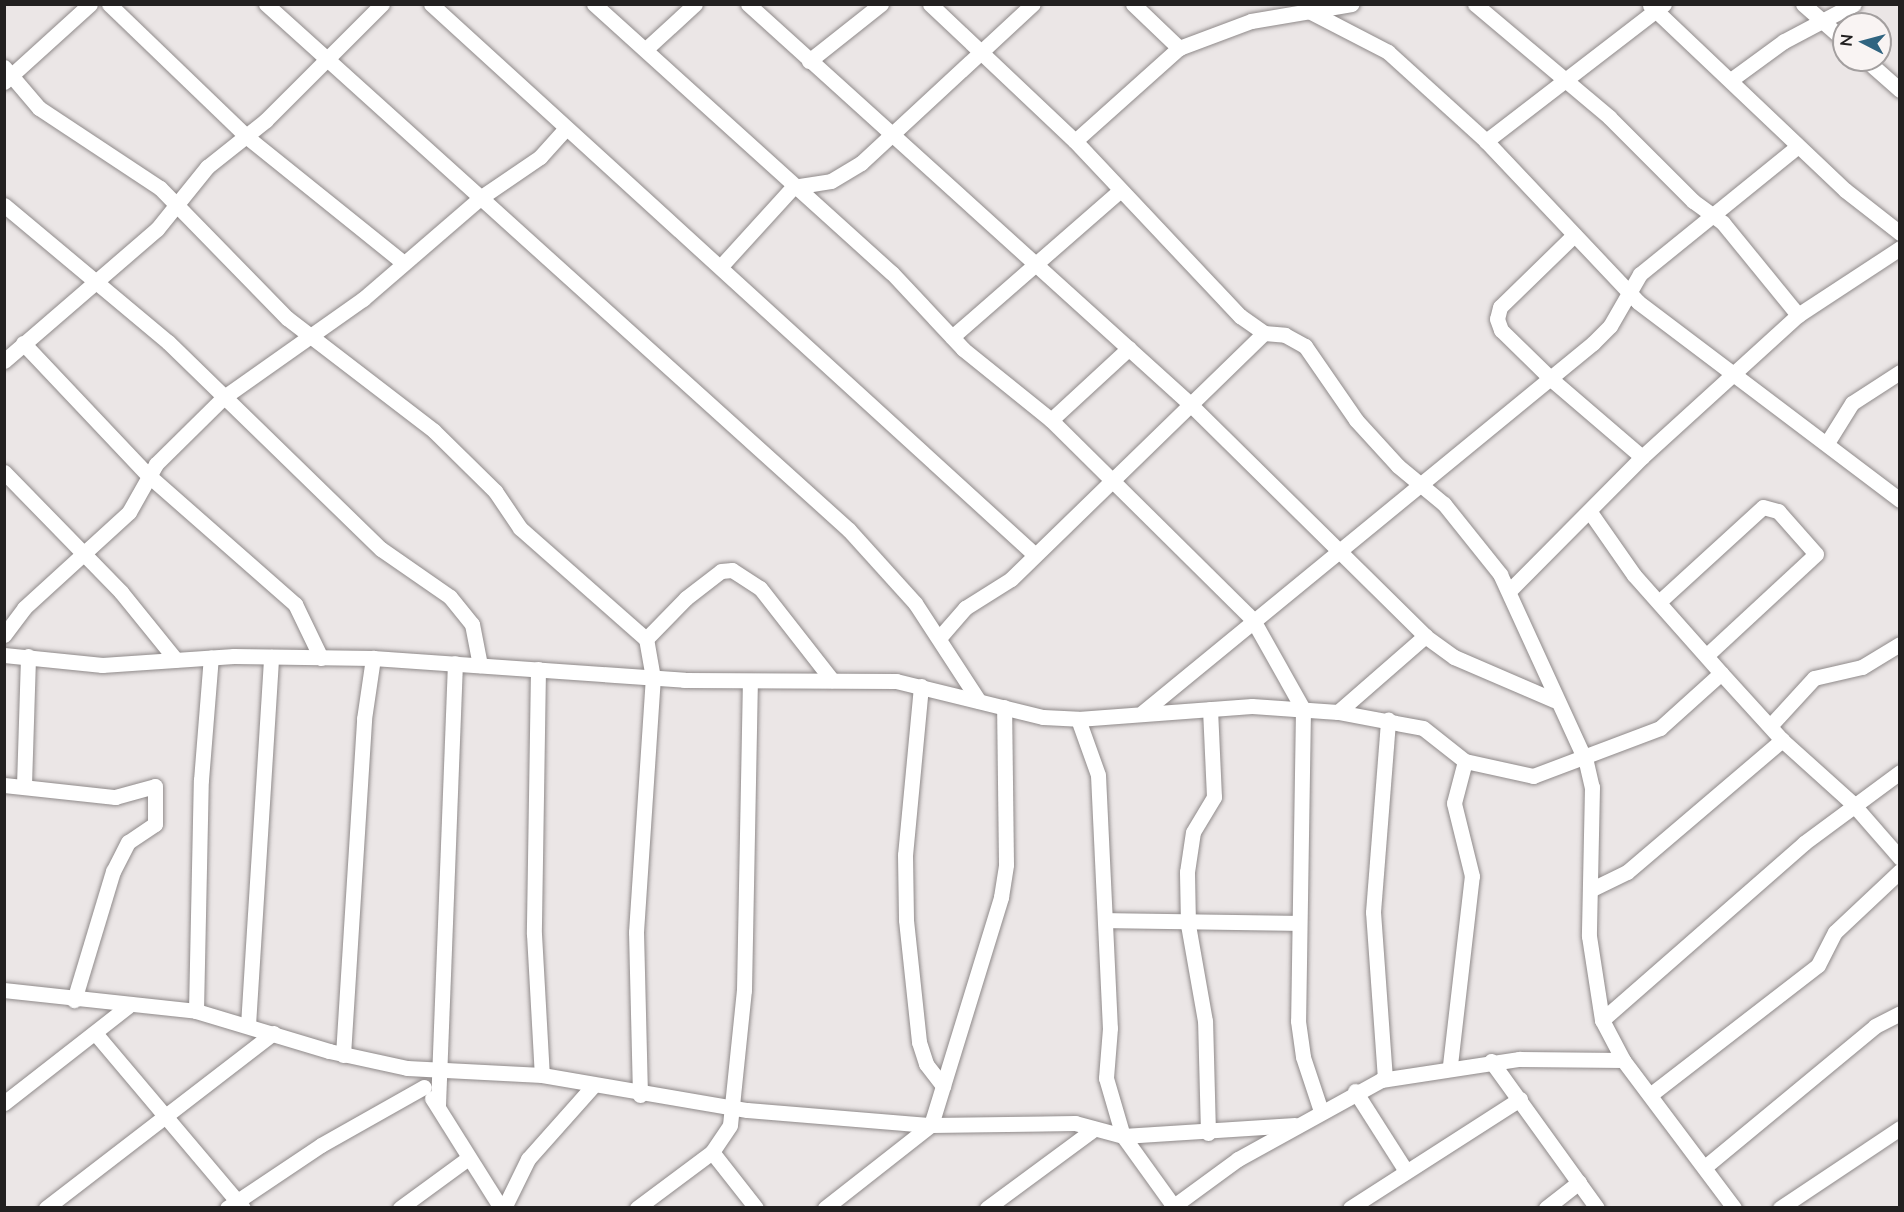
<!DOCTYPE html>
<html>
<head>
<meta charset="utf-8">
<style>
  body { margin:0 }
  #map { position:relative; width:1904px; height:1212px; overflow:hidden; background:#ebe6e6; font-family:Lato,sans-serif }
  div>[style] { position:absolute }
  .roads { filter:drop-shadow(0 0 2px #8f8a8a) drop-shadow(0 0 2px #8f8a8a) }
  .minor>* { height:15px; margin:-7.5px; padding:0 7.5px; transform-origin:7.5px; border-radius:7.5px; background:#fff }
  span { translate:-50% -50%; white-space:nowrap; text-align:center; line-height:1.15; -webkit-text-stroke:5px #f9f4f3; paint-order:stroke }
  .frame { position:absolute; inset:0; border:6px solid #222020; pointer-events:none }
  .north { position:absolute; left:1832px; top:12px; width:60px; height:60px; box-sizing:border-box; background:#f9f4f3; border:2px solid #a39f9f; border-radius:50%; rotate:276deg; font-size:16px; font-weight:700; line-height:24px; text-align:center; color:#222020 }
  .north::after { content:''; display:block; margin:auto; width:21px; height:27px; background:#306480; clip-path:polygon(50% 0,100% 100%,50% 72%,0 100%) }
</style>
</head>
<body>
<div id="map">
  <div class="roads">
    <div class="minor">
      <i style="left:109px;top:4px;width:192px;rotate:43.9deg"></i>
      <i style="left:247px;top:137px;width:198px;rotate:38.8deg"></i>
      <i style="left:266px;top:4px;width:785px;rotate:42.06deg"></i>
      <i style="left:849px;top:530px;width:98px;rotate:47.9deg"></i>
      <i style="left:915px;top:603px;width:117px;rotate:56.9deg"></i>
      <i style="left:431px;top:4px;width:816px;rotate:42.37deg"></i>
      <i style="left:594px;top:4px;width:401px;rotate:42.1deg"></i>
      <i style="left:892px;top:273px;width:104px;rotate:46.9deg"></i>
      <i style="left:963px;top:349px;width:113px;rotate:38.9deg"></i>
      <i style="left:1051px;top:420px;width:284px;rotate:44.7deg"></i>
      <i style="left:1253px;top:620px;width:102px;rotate:60.7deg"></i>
      <i style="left:1303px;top:709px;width:312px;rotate:90.9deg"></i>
      <i style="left:1298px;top:1021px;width:36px;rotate:82deg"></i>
      <i style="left:1303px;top:1057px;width:57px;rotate:71.6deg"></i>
      <i style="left:748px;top:4px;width:596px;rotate:42.14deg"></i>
      <i style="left:1190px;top:404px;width:330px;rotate:44.6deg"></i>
      <i style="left:1425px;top:636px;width:36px;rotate:36deg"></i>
      <i style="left:1454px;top:657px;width:109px;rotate:23.3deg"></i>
      <i style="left:930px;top:4px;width:199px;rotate:43.4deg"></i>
      <i style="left:1075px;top:141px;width:241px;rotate:46.7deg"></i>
      <i style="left:1240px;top:316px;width:29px;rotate:35deg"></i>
      <i style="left:1264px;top:333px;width:21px;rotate:5deg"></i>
      <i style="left:1285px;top:335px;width:23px;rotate:29deg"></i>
      <i style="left:1305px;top:346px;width:90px;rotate:55.4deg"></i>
      <i style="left:1356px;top:420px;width:62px;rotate:47.6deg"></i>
      <i style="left:1398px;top:466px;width:60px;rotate:39.6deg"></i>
      <i style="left:1444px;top:504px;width:90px;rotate:51.3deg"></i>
      <i style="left:1500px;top:574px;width:207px;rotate:65.4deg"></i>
      <i style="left:1586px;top:762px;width:26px;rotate:77deg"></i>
      <i style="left:1592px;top:787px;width:149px;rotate:91.2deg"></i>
      <i style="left:1589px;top:936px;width:85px;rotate:81.2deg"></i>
      <i style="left:1602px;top:1020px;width:45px;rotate:62.3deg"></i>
      <i style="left:1623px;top:1060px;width:185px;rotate:53.1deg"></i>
      <i style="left:1133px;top:4px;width:64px;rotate:43.7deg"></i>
      <i style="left:1475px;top:4px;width:175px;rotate:40.1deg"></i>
      <i style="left:1609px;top:117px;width:119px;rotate:45deg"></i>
      <i style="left:1693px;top:201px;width:37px;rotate:36deg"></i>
      <i style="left:1723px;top:223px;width:119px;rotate:50.8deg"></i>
      <i style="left:1664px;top:4px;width:225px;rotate:142.4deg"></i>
      <i style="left:1486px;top:141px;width:221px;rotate:46.6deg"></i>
      <i style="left:1638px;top:302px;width:328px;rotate:37.1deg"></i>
      <i style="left:1803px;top:4px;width:55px;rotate:41.3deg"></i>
      <i style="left:1650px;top:5px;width:269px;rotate:43.5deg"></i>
      <i style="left:1845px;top:190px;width:70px;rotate:38deg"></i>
      <i style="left:1309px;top:11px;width:89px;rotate:27.4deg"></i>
      <i style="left:1388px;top:52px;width:132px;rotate:42.2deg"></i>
      <i style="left:647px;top:48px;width:65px;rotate:-42.5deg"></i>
      <i style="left:1866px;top:60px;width:45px;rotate:41.4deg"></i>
      <i style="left:809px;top:61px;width:92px;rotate:-38.4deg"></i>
      <i style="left:4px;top:67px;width:54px;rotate:49.5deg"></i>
      <i style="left:39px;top:108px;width:145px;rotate:33.5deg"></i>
      <i style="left:160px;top:188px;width:182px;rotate:45.7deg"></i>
      <i style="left:287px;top:318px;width:185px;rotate:37.5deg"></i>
      <i style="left:434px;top:431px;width:86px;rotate:44.5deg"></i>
      <i style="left:495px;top:491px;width:45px;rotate:56deg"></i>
      <i style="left:520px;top:528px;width:168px;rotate:41.4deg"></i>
      <i style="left:1732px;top:79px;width:64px;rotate:-36.2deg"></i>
      <i style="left:1784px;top:41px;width:79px;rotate:-27.9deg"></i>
      <i style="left:4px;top:82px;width:116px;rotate:-42.2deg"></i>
      <i style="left:1075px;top:141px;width:140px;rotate:-41.8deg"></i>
      <i style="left:1179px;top:48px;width:77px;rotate:-20.6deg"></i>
      <i style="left:1251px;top:21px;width:102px;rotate:-9.6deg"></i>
      <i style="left:4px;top:205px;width:214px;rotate:39.9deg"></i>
      <i style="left:168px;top:342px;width:297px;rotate:44.2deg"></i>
      <i style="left:381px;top:549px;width:84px;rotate:34.8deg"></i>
      <i style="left:450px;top:597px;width:35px;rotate:51deg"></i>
      <i style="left:472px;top:624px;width:42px;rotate:79deg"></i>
      <i style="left:1574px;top:235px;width:103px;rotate:135.8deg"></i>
      <i style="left:1500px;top:307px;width:12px;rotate:104deg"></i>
      <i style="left:1497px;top:319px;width:12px;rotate:70deg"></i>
      <i style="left:1501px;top:330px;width:70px;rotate:44.4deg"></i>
      <i style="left:1551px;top:379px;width:120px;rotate:40.6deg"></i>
      <i style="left:722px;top:265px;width:105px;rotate:-47.7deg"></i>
      <i style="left:793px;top:187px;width:38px;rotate:-9deg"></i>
      <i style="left:831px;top:181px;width:35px;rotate:-31deg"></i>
      <i style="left:861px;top:163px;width:234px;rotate:-42.8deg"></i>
      <i style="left:952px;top:337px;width:220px;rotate:-41.1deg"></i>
      <i style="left:23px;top:343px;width:182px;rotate:46.6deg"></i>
      <i style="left:148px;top:475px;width:196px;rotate:41.3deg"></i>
      <i style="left:295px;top:604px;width:60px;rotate:64.3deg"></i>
      <i style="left:4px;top:361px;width:202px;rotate:-40.8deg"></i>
      <i style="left:157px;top:229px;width:80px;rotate:-51.1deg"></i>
      <i style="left:207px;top:167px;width:75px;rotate:-38.5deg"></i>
      <i style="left:266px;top:120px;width:164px;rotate:-45deg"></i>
      <i style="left:1051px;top:420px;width:106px;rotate:-42.7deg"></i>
      <i style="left:1827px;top:443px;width:47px;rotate:-58deg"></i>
      <i style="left:1852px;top:403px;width:57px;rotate:-32.9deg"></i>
      <i style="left:4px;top:472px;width:168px;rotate:45.7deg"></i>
      <i style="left:121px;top:592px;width:87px;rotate:51deg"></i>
      <i style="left:1590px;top:512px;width:77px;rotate:55.1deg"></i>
      <i style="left:1634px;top:575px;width:131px;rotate:48.4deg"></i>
      <i style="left:1721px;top:673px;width:91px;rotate:47.7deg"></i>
      <i style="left:1782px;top:740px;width:94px;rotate:42deg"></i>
      <i style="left:1852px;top:803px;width:73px;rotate:48.9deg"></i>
      <i style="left:1510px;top:590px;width:187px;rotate:-45.2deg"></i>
      <i style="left:1642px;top:457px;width:211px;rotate:-42.3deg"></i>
      <i style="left:1798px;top:315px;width:122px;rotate:-33.3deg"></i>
      <i style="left:1660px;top:601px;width:139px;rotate:-42.4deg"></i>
      <i style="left:1763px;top:507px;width:16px;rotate:15deg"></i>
      <i style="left:1778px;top:511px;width:57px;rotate:48.5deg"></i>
      <i style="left:1816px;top:554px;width:149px;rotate:137.2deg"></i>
      <i style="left:4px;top:635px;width:34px;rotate:-53deg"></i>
      <i style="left:24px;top:608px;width:142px;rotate:-42.4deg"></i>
      <i style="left:129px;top:512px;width:55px;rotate:-60.6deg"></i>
      <i style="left:156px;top:464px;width:95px;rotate:-44.6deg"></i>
      <i style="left:224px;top:397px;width:170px;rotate:-35.2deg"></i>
      <i style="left:363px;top:299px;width:155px;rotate:-40.8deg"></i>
      <i style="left:480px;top:198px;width:73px;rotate:-34.3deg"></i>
      <i style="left:540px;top:157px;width:38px;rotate:-48deg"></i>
      <i style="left:939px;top:638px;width:40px;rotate:-49deg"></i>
      <i style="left:965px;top:608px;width:54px;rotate:-32.2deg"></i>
      <i style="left:1011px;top:579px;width:353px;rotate:-44.2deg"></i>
      <i style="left:4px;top:655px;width:99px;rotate:5.8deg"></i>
      <i style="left:102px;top:665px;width:132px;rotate:-3.9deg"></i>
      <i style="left:234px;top:656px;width:139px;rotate:0.8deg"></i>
      <i style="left:373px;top:658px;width:312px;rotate:4deg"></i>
      <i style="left:684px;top:680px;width:212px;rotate:0.3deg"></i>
      <i style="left:896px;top:681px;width:151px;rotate:13.8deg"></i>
      <i style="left:1043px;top:717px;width:35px;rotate:3deg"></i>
      <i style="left:1078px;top:719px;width:174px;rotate:-4.3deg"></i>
      <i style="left:1252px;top:706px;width:86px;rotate:4deg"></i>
      <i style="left:1338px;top:712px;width:86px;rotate:10.7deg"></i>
      <i style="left:1423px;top:728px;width:53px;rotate:38.2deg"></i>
      <i style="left:1465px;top:761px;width:70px;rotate:12.4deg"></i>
      <i style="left:1533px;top:776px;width:136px;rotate:-20.7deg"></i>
      <i style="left:1660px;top:728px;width:82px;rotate:-42deg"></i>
      <i style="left:538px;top:669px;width:265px;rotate:90.9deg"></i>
      <i style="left:534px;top:934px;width:141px;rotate:86.8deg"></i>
      <i style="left:921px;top:686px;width:170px;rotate:95.4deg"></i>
      <i style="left:905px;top:855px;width:65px;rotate:89.1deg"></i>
      <i style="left:906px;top:920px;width:123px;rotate:83.9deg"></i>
      <i style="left:919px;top:1042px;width:23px;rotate:72deg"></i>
      <i style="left:926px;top:1064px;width:28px;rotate:52deg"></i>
      <i style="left:1143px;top:712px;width:582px;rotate:-39.35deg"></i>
      <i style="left:1593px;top:343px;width:24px;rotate:-45deg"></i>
      <i style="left:1610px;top:326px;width:60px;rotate:-60deg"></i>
      <i style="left:1640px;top:274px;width:203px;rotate:-39deg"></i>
      <i style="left:1338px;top:712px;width:116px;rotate:-41.1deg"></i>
      <i style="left:1078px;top:719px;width:59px;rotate:70.3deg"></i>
      <i style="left:1098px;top:775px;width:253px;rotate:87.3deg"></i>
      <i style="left:1110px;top:1028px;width:50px;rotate:94.6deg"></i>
      <i style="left:1106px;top:1078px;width:60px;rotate:73.7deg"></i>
      <i style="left:1123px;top:1136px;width:89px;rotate:54.2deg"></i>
      <i style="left:1770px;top:726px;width:65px;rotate:-47.5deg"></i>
      <i style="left:1814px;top:678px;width:49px;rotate:-12.9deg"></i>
      <i style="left:1862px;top:667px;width:44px;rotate:-31.2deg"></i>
      <i style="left:4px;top:785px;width:112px;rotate:6.2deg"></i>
      <i style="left:115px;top:797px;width:41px;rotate:-15.4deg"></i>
      <i style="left:155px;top:786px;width:38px;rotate:90deg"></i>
      <i style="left:155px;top:824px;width:32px;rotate:146deg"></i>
      <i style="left:128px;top:842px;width:33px;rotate:117deg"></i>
      <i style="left:113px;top:871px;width:135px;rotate:106.8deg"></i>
      <i style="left:24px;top:785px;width:129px;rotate:-88.2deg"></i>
      <i style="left:1590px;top:890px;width:41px;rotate:-25.9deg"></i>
      <i style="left:1627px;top:872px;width:204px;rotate:-40.4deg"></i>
      <i style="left:1106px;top:920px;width:190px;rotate:0.9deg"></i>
      <i style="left:4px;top:990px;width:193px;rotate:6.2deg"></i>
      <i style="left:196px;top:1011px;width:139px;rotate:16.7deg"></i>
      <i style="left:329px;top:1051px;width:80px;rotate:12.3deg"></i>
      <i style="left:407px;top:1068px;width:135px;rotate:3deg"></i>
      <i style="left:542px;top:1075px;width:208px;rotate:9.7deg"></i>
      <i style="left:747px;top:1110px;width:185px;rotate:4.7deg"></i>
      <i style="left:931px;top:1125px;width:144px;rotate:-0.8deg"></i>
      <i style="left:1075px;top:1123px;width:50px;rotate:15.2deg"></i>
      <i style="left:1123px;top:1136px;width:172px;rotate:-3.7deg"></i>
      <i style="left:196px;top:1011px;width:231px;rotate:-88.8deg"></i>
      <i style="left:201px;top:780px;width:123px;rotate:-85.4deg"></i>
      <i style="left:1602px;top:1020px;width:269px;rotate:-41.2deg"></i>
      <i style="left:1804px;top:843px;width:119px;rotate:-36.5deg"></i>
      <i style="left:248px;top:1025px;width:369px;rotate:-86.4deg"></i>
      <i style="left:95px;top:1033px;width:229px;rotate:49.8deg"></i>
      <i style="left:343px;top:1055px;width:337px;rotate:-86.4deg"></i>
      <i style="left:364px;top:719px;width:62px;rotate:-81.6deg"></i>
      <i style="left:1491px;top:1061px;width:181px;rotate:54.2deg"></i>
      <i style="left:1450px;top:1065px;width:190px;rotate:-83.4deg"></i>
      <i style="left:1472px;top:876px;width:75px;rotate:-103.9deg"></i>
      <i style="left:1454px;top:803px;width:43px;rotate:-75.3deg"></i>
      <i style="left:1385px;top:1079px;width:167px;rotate:-94.1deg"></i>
      <i style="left:1373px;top:912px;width:193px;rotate:-85.5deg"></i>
      <i style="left:1355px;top:1091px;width:95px;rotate:57.5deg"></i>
      <i style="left:640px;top:1095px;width:163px;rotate:-91.4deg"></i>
      <i style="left:636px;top:932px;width:255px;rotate:-86.2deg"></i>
      <i style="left:653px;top:678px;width:40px;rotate:-100deg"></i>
      <i style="left:646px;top:639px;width:57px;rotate:-45.7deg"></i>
      <i style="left:686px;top:598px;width:44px;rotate:-37.6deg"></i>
      <i style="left:721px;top:571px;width:11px;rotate:-5deg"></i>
      <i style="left:732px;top:570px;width:33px;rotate:33deg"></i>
      <i style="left:760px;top:588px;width:117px;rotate:52deg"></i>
      <i style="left:1650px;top:1095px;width:212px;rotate:-37.7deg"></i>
      <i style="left:1818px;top:965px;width:37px;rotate:-63deg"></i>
      <i style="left:1835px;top:932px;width:89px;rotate:-43.2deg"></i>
      <i style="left:432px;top:1098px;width:130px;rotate:57.9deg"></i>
      <i style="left:4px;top:1103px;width:157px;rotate:-38deg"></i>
      <i style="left:438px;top:1105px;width:442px;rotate:-87.8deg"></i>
      <i style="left:1208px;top:1133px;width:112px;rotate:-91.5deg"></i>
      <i style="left:1205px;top:1021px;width:97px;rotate:-100deg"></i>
      <i style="left:1188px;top:925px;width:53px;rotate:-91.1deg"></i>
      <i style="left:1187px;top:872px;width:40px;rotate:-81.5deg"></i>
      <i style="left:1193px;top:832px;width:41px;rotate:-59deg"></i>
      <i style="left:1214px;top:797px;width:88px;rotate:-92.6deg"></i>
      <i style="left:712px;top:1152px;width:71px;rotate:51.8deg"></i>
      <i style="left:1706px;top:1166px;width:219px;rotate:-39.6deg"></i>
      <i style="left:1875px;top:1026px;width:28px;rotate:-27deg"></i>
      <i style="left:46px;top:1208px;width:287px;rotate:-37.6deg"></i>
      <i style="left:227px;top:1208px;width:113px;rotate:-33.8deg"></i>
      <i style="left:321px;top:1145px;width:118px;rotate:-29.4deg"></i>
      <i style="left:400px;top:1208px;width:83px;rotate:-36.2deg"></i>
      <i style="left:504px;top:1208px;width:55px;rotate:-63.9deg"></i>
      <i style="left:528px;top:1159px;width:98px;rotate:-48.3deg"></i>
      <i style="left:637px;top:1208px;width:94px;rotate:-36.7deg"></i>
      <i style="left:712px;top:1152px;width:32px;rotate:-56deg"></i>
      <i style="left:730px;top:1125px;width:136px;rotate:-84.1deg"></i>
      <i style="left:744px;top:990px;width:308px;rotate:-88.9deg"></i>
      <i style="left:825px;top:1208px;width:135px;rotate:-38.1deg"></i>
      <i style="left:931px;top:1125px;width:239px;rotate:-72.9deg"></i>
      <i style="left:1001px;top:897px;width:33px;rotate:-81deg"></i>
      <i style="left:1006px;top:864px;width:157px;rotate:-90.7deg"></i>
      <i style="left:987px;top:1208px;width:133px;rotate:-36.4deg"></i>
      <i style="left:1171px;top:1208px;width:83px;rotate:-36.2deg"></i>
      <i style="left:1238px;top:1159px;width:163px;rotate:-28.9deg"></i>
      <i style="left:1381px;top:1080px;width:140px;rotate:-8.7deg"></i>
      <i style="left:1519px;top:1059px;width:104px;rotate:0.6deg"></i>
      <i style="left:1350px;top:1208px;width:202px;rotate:-32.7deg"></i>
      <i style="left:1546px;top:1208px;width:42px;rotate:-38.2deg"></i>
      <i style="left:1780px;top:1208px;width:144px;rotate:-33.7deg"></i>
    </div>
  </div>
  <div class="frame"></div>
  <div class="north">N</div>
</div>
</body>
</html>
